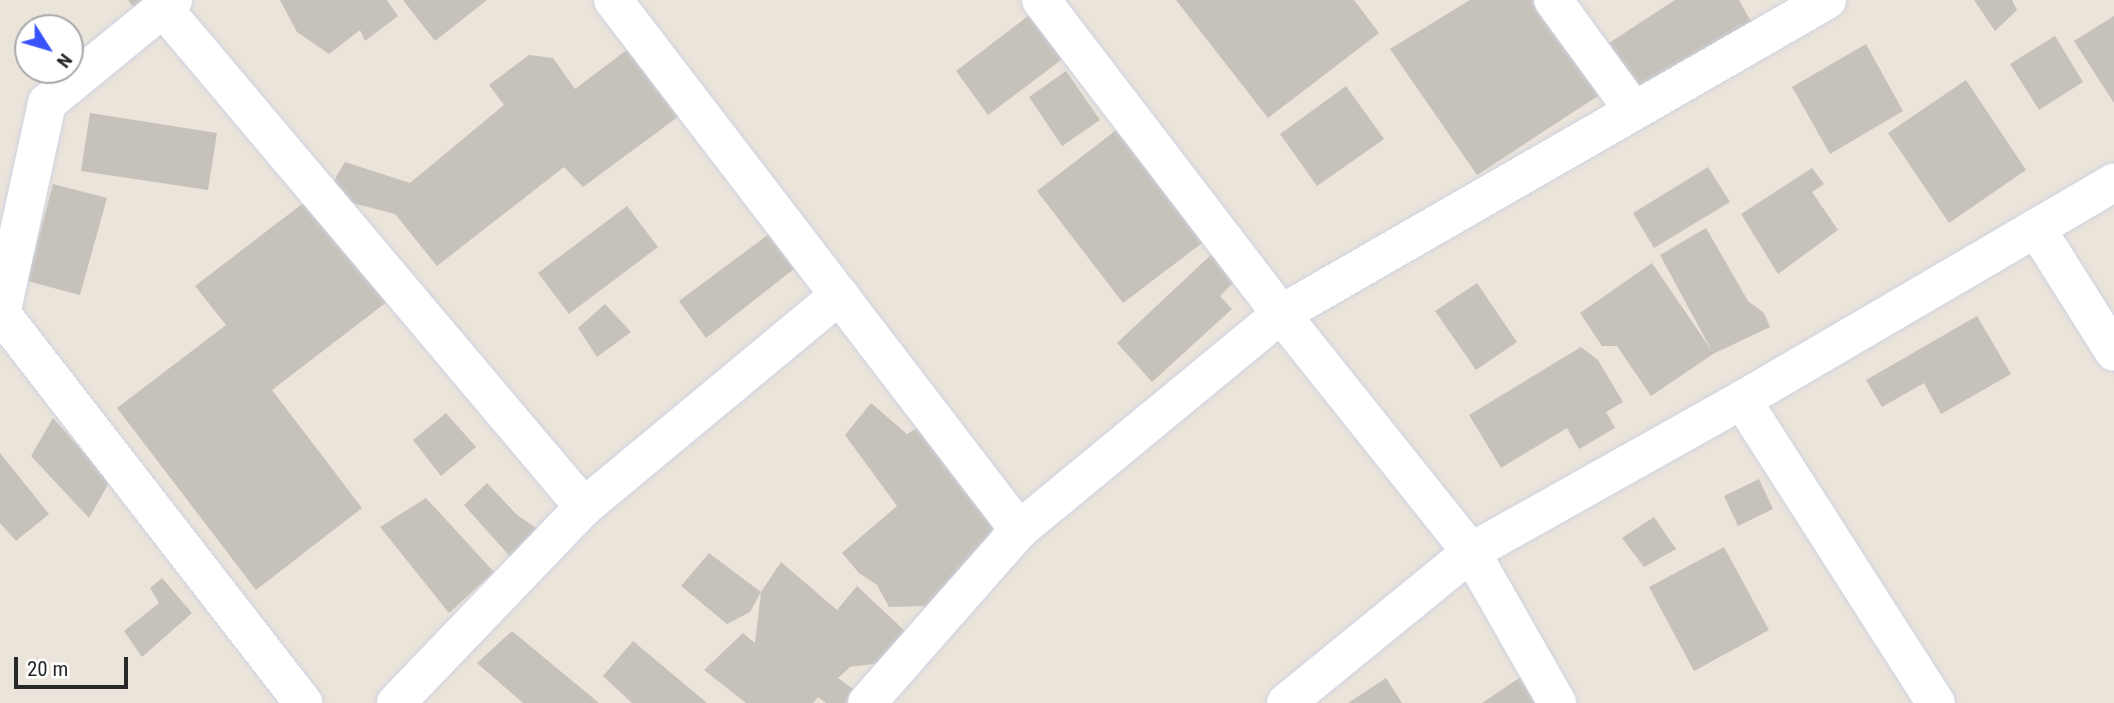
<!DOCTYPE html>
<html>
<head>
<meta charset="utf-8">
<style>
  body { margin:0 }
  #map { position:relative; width:2114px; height:703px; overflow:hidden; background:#ebe4da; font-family:"Roboto Condensed",sans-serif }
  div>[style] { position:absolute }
  .building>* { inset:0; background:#c6c1b9 }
  .roads { filter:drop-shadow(0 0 2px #cfd2e2) drop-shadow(0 0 2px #cfd2e2) }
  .minor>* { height:38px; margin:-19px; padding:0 19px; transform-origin:19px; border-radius:19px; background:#fff }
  span { translate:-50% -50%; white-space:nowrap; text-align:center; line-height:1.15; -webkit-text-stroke:5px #fff; paint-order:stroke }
  .north { position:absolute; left:14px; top:14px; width:70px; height:70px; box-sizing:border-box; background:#fff; border:2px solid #a9a9a9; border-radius:50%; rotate:127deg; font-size:19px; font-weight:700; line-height:28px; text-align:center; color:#282828 }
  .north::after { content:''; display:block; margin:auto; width:24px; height:32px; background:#3853fa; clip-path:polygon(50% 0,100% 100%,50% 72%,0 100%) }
  .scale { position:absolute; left:14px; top:657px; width:114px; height:32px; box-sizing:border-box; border:4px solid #282828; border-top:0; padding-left:9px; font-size:21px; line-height:24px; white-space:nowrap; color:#282828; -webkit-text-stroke:5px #fff; paint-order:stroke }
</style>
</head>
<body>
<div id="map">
  <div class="building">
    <i style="clip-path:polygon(128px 0,159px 0,139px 14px)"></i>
    <i style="clip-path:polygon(280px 0,387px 0,398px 16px,365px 41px,360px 30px,329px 54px,297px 32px)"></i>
    <i style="clip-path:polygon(403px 0,487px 0,435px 41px)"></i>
    <i style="clip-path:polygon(1176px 0,1354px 0,1379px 33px,1268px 118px)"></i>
    <i style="clip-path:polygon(1470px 0,1541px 0,1601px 94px,1477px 175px,1390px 49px)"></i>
    <i style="clip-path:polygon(1675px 0,1739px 0,1755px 29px,1640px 97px,1609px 43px)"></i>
    <i style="clip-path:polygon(1974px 0,2012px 0,2017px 10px,1995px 31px)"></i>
    <i style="clip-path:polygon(1048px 1px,1081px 45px,988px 115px,956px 71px)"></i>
    <i style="clip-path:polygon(2114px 16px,2114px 103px,2074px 41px)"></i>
    <i style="clip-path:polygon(2055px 36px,2083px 82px,2039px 110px,2010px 64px)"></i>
    <i style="clip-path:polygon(1866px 44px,1903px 111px,1830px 154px,1792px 87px)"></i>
    <i style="clip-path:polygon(632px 46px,694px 105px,583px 187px,564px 167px,437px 266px,395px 214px,325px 196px,345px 162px,410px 183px,504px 105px,489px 85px,529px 55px,553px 58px,575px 89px)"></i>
    <i style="clip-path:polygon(1066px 71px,1100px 120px,1062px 146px,1029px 97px)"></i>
    <i style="clip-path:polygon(1966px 80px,2026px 170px,1949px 223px,1888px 133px)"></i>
    <i style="clip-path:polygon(1346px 86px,1384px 139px,1317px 186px,1280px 134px)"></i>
    <i style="clip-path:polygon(90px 113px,217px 133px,208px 190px,81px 171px)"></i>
    <i style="clip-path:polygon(1128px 121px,1214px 234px,1123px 303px,1037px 191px)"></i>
    <i style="clip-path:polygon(1708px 167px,1730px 202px,1654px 248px,1633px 213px)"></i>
    <i style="clip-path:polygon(1812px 168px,1824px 184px,1812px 192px,1838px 230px,1778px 274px,1741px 214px)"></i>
    <i style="clip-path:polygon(53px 184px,107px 198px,80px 295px,27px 281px)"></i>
    <i style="clip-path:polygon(310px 198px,388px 301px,272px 390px,362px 508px,256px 590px,117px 408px,226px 325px,195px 286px)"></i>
    <i style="clip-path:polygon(627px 206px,658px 247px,569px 314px,538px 273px)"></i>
    <i style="clip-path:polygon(1706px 228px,1748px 301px,1764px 313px,1770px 327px,1713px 354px,1651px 396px,1617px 346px,1602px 346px,1580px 313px,1652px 263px,1712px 351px,1660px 255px)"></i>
    <i style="clip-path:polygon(769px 234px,794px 269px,706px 338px,679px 301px)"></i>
    <i style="clip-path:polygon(1214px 252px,1237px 279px,1220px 296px,1232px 309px,1152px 382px,1117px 343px)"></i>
    <i style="clip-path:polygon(1477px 283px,1517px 342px,1476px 370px,1435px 311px)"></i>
    <i style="clip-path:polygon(605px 304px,631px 332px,597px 357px,578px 328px)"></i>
    <i style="clip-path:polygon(1977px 316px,2011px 374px,1941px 414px,1924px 383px,1882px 407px,1866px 380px)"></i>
    <i style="clip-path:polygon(1581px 347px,1598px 360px,1623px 402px,1606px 412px,1615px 428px,1579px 449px,1567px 428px,1501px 468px,1469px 415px)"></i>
    <i style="clip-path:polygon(871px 403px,907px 434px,922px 425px,989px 503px,993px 534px,926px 606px,889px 607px,877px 585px,859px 573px,842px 553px,897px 506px,845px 435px)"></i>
    <i style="clip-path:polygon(446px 413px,476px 447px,441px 476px,413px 440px)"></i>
    <i style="clip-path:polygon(53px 418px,110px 481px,89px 518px,31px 456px)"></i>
    <i style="clip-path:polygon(0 453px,49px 514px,16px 541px,0 523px)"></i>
    <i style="clip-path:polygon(1759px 479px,1773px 509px,1738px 526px,1724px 496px)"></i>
    <i style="clip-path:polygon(487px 483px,517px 515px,539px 530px,515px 562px,464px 505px)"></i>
    <i style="clip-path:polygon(426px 498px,494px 572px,449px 613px,380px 527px)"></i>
    <i style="clip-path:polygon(1654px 517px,1676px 549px,1644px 567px,1622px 538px)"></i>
    <i style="clip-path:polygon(1724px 547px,1769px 630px,1694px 671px,1649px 587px)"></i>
    <i style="clip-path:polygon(709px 553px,761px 592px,781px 562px,837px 610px,857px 586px,906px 632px,880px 663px,850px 667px,838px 678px,868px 700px,863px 703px,826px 703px,818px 697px,813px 703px,746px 703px,704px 670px,743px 633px,755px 643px,761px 592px,750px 612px,727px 624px,681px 586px)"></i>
    <i style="clip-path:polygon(162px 578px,192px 613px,142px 657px,124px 631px,159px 603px,150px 588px)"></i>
    <i style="clip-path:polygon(512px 631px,599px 703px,523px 703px,477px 663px)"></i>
    <i style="clip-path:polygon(633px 641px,707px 703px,632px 703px,603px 676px)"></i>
    <i style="clip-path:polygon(1522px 676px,1541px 703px,1482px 703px)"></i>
    <i style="clip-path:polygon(1386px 678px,1402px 703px,1348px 703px)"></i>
  </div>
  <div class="roads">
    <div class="minor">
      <i style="left:613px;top:0;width:668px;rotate:52.55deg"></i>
      <i style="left:1041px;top:0;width:395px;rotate:52.6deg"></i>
      <i style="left:1281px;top:314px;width:305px;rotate:51.4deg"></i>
      <i style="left:1471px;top:552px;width:174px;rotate:60.3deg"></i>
      <i style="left:1553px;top:0;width:137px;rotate:53.9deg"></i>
      <i style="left:163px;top:8px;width:653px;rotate:49.85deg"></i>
      <i style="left:2036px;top:228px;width:146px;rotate:57.8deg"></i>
      <i style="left:0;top:312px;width:495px;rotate:52.2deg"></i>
      <i style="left:0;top:319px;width:221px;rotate:-77.7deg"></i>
      <i style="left:47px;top:103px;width:163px;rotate:-39.3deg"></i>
      <i style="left:1742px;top:400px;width:360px;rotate:57.4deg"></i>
      <i style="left:396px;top:703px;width:272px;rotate:-46.2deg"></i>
      <i style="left:584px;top:507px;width:332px;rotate:-39.7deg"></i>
      <i style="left:867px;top:703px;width:230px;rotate:-48.7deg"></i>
      <i style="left:1019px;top:530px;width:340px;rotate:-39.5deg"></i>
      <i style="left:1281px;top:314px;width:630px;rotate:-29.9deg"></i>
      <i style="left:1286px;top:703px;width:239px;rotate:-39.2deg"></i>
      <i style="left:1471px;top:552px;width:311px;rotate:-29.3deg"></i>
      <i style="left:1742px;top:400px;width:431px;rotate:-30.3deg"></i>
    </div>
  </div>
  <div class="north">N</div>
  <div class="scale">20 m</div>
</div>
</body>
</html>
